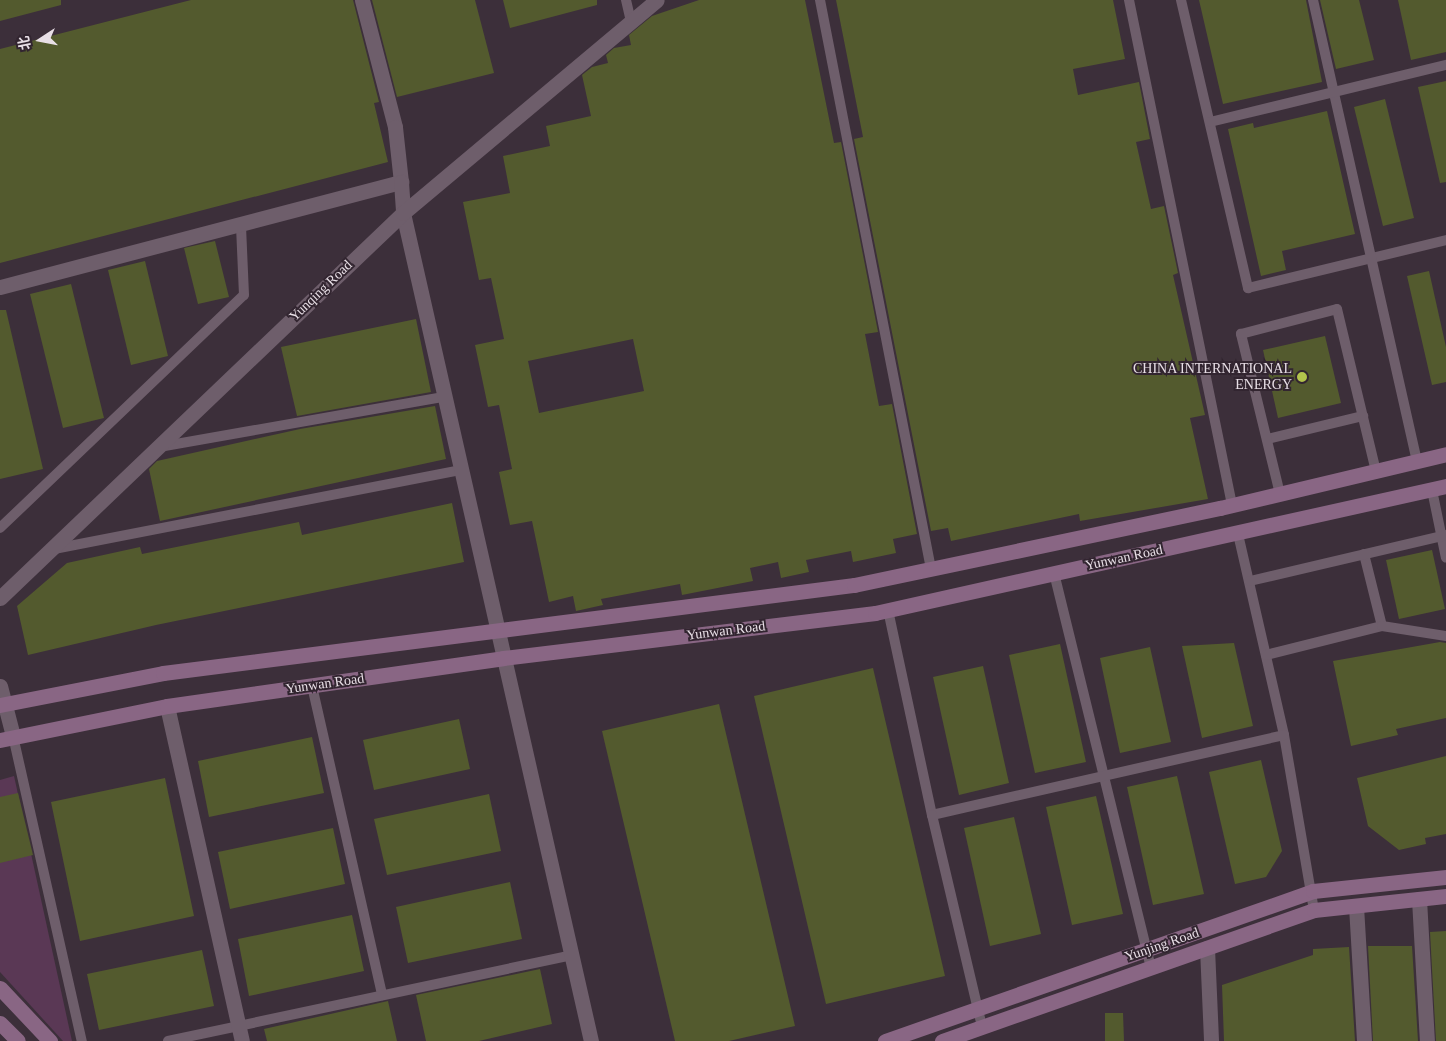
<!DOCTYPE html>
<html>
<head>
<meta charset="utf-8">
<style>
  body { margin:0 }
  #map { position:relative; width:1446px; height:1041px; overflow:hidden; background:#3c2f3a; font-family:"Times New Roman","Noto Sans SC",serif }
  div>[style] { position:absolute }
  .green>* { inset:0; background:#5a3855 }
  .building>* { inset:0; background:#535a2e }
  .lane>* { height:10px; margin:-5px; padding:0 5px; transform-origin:5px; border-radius:5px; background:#6e5e6b }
  .street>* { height:15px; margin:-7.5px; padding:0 7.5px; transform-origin:7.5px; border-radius:7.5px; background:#6e5e6b }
  .secondary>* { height:15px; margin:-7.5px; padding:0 7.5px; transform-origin:7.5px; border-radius:7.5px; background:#896684 }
  .dots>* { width:14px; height:14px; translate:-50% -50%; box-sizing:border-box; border:2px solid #322530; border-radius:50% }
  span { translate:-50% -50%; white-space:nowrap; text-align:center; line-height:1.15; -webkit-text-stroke:4px #322530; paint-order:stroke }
  .street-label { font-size:14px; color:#e8dfe6 }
  .poi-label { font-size:14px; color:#e8dfe6 }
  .right { translate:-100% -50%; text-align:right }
  .north { position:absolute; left:15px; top:15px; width:50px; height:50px; -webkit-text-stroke:4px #322530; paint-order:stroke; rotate:259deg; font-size:14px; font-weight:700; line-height:20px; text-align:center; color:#e8dfe6 }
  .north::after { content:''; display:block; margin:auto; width:18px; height:22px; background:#e8dfe6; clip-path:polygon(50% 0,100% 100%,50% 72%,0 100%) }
</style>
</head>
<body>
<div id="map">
  <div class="green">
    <i style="clip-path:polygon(14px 776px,72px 1041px,63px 1041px,0 972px,0 780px)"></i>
  </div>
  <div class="building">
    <i style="clip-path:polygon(0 0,61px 0,61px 5px,0 21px)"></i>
    <i style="clip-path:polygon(191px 0,353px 0,379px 102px,374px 103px,388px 162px,0 263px,0 49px)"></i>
    <i style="clip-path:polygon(372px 0,475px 0,494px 73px,397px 97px)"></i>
    <i style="clip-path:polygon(503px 0,597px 0,597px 5px,510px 28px)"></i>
    <i style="clip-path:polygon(evenodd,699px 0,805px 0,834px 143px,841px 142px,878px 332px,865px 334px,879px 406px,892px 404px,917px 534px,893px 539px,896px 553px,853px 562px,851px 551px,806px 560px,809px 572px,781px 578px,778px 562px,750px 568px,753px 581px,682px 595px,680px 584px,601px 599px,603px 605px,576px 611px,573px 596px,549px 602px,532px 521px,510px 525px,499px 472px,512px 469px,499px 405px,488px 407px,475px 345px,504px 339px,491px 278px,479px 280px,463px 202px,510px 193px,503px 156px,550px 146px,546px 126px,591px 116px,582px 75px,592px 67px,608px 63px,606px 55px,614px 48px,631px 45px,629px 35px,652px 16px,699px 0,633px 339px,644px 391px,539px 413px,528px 361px,633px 339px)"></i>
    <i style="clip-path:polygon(836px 0,1113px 0,1125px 59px,1073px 69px,1078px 95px,1139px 82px,1150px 139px,1136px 142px,1151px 209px,1164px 206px,1178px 273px,1173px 275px,1205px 415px,1190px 418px,1208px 499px,1080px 521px,1079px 514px,951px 541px,948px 528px,931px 531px,854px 139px,863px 137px)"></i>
    <i style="clip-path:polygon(1199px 0,1306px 0,1322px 82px,1223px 104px)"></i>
    <i style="clip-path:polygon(1320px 0,1359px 0,1374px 60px,1336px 69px)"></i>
    <i style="clip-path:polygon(1398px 0,1446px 0,1446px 52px,1411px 60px)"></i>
    <i style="clip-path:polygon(1446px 81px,1446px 182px,1440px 183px,1418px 87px)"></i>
    <i style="clip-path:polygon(1385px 99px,1414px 218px,1383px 226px,1354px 107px)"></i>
    <i style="clip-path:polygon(1327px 111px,1355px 234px,1282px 251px,1286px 270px,1261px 276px,1228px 129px,1253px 123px,1254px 128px)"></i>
    <i style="clip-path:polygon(215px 241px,229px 297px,198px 304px,184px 248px)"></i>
    <i style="clip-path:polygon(145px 261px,168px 356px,131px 365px,108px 270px)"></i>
    <i style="clip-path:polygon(1429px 271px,1446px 347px,1446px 382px,1432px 385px,1407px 276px)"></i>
    <i style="clip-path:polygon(71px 284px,104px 418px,63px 428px,30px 294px)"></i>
    <i style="clip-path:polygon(0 310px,6px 310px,43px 469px,0 479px)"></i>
    <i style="clip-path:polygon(416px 319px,431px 392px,297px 416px,281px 347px)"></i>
    <i style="clip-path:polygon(1325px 336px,1341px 403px,1278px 418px,1263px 350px)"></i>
    <i style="clip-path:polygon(435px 406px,446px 459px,160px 521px,149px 469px,157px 461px,300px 429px)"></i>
    <i style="clip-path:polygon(452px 503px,464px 562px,156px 625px,28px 655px,17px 606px,67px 563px,140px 547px,142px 554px,299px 522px,302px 535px)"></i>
    <i style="clip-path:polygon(1432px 550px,1445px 609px,1399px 619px,1386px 560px)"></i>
    <i style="clip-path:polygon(1440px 642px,1446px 643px,1446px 718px,1396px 729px,1398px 735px,1351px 746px,1333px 661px)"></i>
    <i style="clip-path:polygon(1234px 643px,1253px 726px,1202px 738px,1182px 646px)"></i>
    <i style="clip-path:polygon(1060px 644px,1086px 762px,1035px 773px,1009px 655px)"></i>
    <i style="clip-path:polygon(1150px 647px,1171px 742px,1120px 753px,1100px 658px)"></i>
    <i style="clip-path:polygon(983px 666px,1009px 783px,959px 795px,933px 677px)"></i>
    <i style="clip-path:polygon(873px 668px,945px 976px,826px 1004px,754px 696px)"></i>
    <i style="clip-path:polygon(719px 704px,795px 1026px,729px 1041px,675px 1041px,602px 731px)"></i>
    <i style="clip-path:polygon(459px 719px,470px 769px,374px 790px,363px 740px)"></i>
    <i style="clip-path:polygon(312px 737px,324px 793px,209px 817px,198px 761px)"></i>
    <i style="clip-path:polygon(1446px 756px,1446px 834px,1425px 838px,1426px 844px,1399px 850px,1368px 826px,1357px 778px)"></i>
    <i style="clip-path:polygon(1261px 760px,1282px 851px,1266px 877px,1235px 884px,1209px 772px)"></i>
    <i style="clip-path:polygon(1177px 776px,1204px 894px,1153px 905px,1127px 787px)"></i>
    <i style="clip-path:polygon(165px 778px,194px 916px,80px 941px,51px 802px)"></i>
    <i style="clip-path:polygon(18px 793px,33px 855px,0 863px,0 797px)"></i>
    <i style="clip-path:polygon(489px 794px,501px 851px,387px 875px,374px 819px)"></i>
    <i style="clip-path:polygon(1096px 796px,1123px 914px,1072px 925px,1046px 807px)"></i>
    <i style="clip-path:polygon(1014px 817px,1041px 934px,990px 946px,964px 828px)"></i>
    <i style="clip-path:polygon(333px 828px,345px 884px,230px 909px,218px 852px)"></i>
    <i style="clip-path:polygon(510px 882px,522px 939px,408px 963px,396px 907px)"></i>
    <i style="clip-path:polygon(352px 915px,364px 971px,249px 996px,238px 939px)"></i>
    <i style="clip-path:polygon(1446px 931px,1446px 1041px,1436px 1041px,1430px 932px)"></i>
    <i style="clip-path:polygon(1368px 946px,1412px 946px,1418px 1041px,1373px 1041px)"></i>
    <i style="clip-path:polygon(1349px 947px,1355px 1041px,1224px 1041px,1222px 985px,1313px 955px,1313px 949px)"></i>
    <i style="clip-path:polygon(202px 950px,214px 1006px,99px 1030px,87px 974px)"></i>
    <i style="clip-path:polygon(540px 969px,552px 1024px,479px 1041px,426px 1041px,416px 995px)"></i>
    <i style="clip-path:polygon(388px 1001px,397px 1041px,267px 1041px,264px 1029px)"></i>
    <i style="clip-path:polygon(1105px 1013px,1123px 1013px,1124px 1041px,1105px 1041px)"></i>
  </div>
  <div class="lane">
    <i style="left:626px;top:0;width:23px;rotate:77deg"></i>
    <i style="left:820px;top:0;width:580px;rotate:78.96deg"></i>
    <i style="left:1129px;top:0;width:515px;rotate:78.47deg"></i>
    <i style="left:1181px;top:0;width:296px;rotate:76.9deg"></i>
    <i style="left:1248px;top:288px;width:204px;rotate:-13.6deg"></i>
    <i style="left:1313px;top:0;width:473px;rotate:77.3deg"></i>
    <i style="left:1210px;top:122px;width:243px;rotate:-13.6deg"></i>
    <i style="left:1267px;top:439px;width:99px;rotate:-13.5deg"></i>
    <i style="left:159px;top:447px;width:289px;rotate:-10deg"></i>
    <i style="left:1432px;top:490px;width:69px;rotate:78.4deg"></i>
    <i style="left:1280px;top:494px;width:165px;rotate:-103.7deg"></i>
    <i style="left:1241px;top:334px;width:99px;rotate:-14.6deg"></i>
    <i style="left:1337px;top:309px;width:167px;rotate:76.5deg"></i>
    <i style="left:0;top:528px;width:337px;rotate:-43.7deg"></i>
    <i style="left:244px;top:295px;width:69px;rotate:-92.5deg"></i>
    <i style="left:1238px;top:534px;width:206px;rotate:77.1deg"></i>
    <i style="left:1284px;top:735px;width:178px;rotate:80.3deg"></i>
    <i style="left:54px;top:549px;width:415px;rotate:-11deg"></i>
    <i style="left:1364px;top:554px;width:74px;rotate:76deg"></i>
    <i style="left:1054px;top:573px;width:406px;rotate:76.2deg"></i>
    <i style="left:1250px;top:581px;width:201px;rotate:-13.2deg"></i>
    <i style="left:888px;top:610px;width:210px;rotate:77.9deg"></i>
    <i style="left:932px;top:815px;width:361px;rotate:-12.8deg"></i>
    <i style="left:1266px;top:655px;width:120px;rotate:-14deg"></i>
    <i style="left:1382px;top:626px;width:65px;rotate:8.9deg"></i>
    <i style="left:312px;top:686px;width:317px;rotate:77.2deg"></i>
    <i style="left:13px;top:736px;width:313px;rotate:77.3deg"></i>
    <i style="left:932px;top:815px;width:218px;rotate:76.7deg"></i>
    <i style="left:168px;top:1041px;width:413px;rotate:-12deg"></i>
  </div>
  <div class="street">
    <i style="left:362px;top:0;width:131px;rotate:75.4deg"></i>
    <i style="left:395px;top:127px;width:55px;rotate:83.8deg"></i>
    <i style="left:0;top:287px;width:415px;rotate:-14.7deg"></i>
    <i style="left:401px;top:182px;width:31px;rotate:86deg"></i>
    <i style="left:403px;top:213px;width:849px;rotate:77.21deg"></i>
    <i style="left:0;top:598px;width:557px;rotate:-43.69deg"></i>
    <i style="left:403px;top:213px;width:331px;rotate:-40deg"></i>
    <i style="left:0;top:686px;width:52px;rotate:75.4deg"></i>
    <i style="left:167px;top:706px;width:343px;rotate:77.4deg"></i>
    <i style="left:1419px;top:899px;width:142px;rotate:86.8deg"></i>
    <i style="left:1356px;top:906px;width:135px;rotate:86.6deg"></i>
    <i style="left:1207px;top:948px;width:93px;rotate:87.5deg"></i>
  </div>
  <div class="secondary">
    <i style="left:0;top:705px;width:166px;rotate:-11.1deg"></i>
    <i style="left:163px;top:673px;width:697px;rotate:-7.26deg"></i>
    <i style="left:854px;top:585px;width:374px;rotate:-11.9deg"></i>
    <i style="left:1220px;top:508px;width:232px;rotate:-13.4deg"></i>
    <i style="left:0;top:740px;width:170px;rotate:-11.5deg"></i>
    <i style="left:167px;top:706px;width:339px;rotate:-8.1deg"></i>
    <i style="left:503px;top:658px;width:375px;rotate:-6.9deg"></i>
    <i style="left:875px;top:613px;width:585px;rotate:-12.54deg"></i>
    <i style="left:0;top:988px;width:73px;rotate:46.7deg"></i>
    <i style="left:0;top:1023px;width:25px;rotate:45deg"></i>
    <i style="left:885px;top:1041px;width:454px;rotate:-19.3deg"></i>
    <i style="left:1313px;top:891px;width:134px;rotate:-6deg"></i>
    <i style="left:942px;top:1041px;width:394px;rotate:-19.4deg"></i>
    <i style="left:1314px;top:910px;width:133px;rotate:-6.1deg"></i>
  </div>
  <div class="dots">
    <i style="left:1302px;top:377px;background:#b2c34c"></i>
  </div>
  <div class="street-label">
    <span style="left:321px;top:291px;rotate:-44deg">Yunqing Road</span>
    <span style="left:1124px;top:558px;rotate:-12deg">Yunwan Road</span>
    <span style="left:726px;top:631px;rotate:-7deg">Yunwan Road</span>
    <span style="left:325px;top:684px;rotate:-8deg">Yunwan Road</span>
    <span style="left:1162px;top:945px;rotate:-19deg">Yunjing Road</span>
  </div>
  <div class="poi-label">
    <span class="right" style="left:1292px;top:377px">CHINA INTERNATIONAL<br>ENERGY</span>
  </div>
  <div class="north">北</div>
</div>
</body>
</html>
